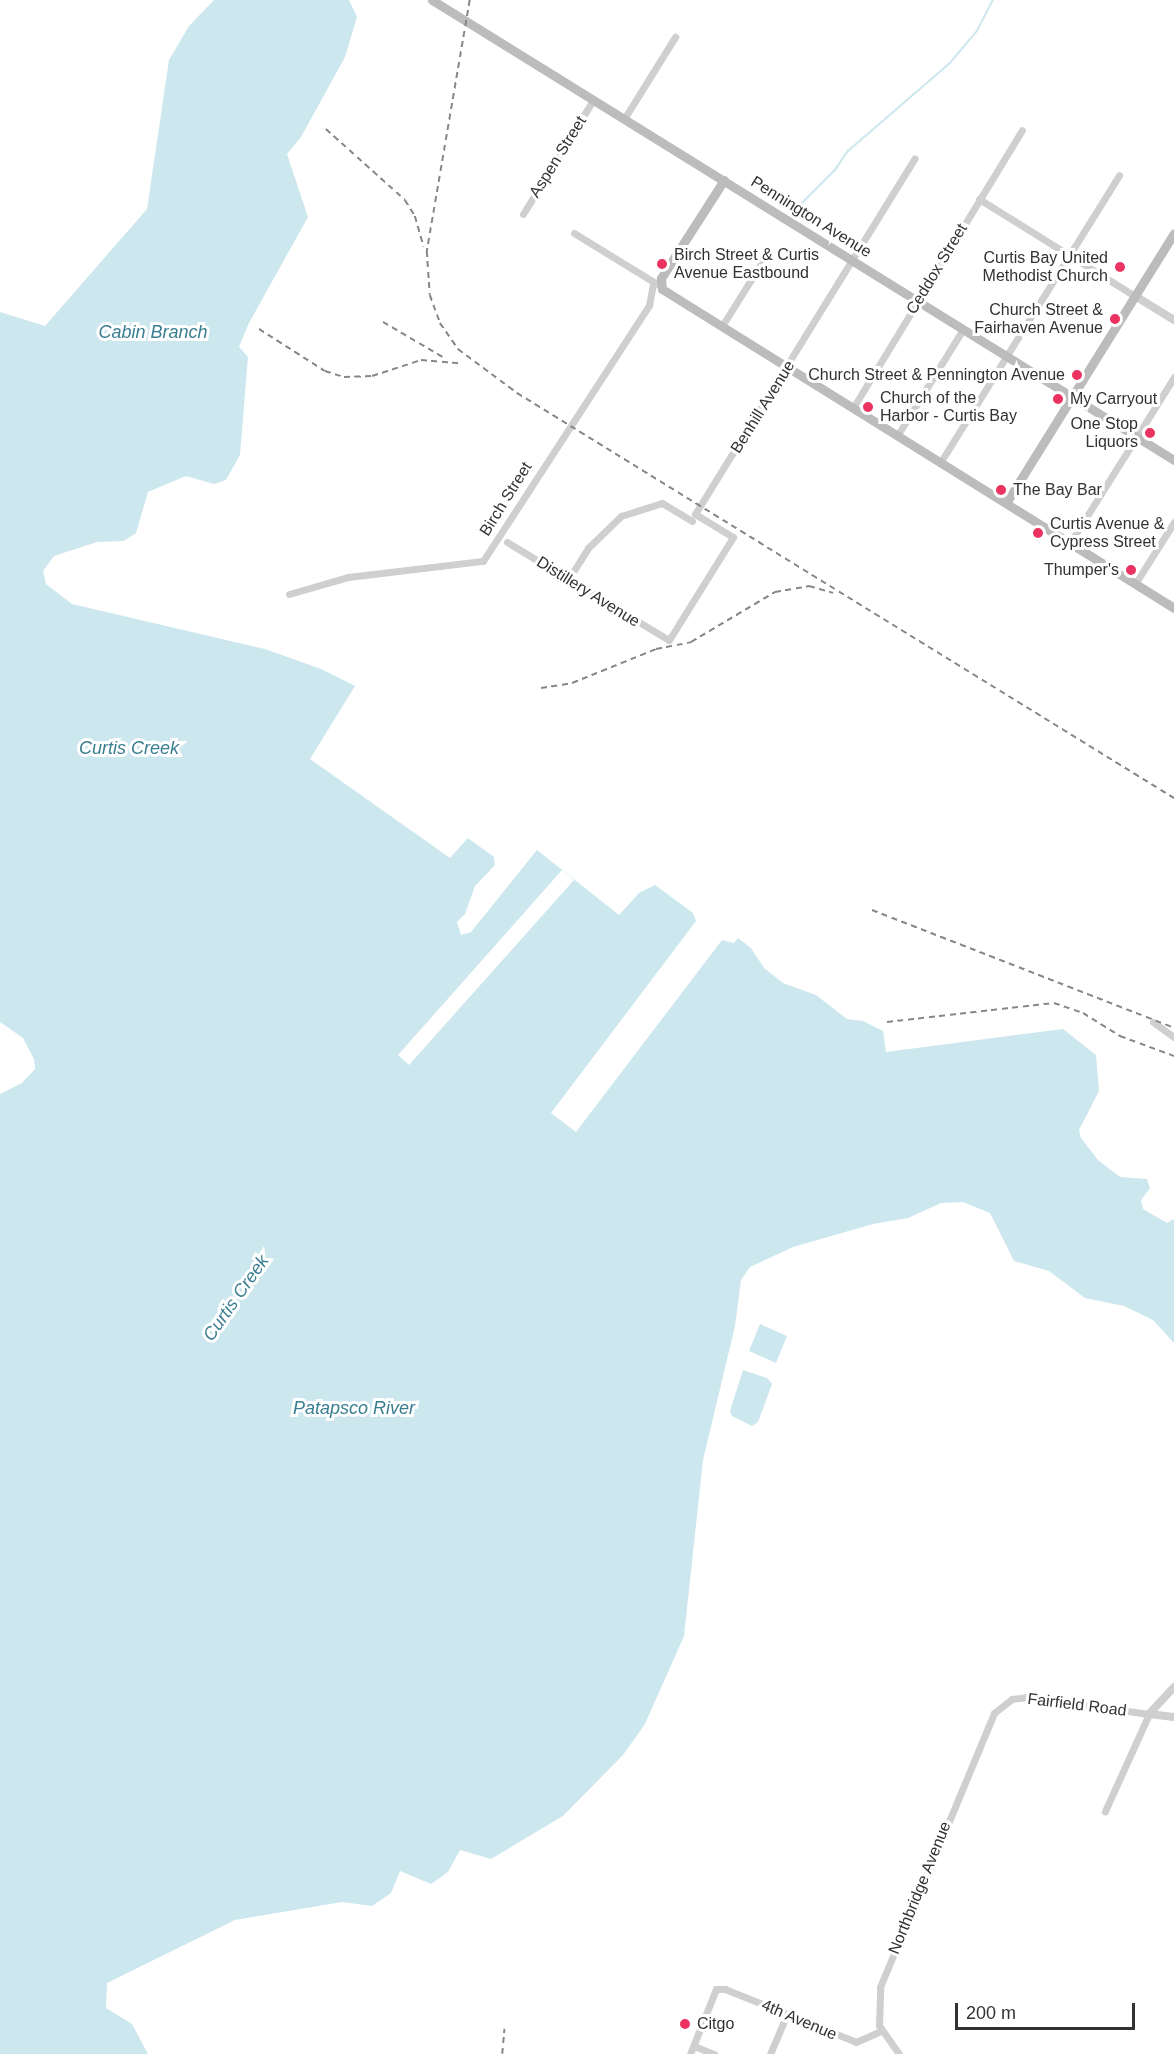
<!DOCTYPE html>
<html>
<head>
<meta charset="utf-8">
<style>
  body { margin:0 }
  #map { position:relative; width:1174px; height:2054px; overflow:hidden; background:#fff; font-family:Helvetica,sans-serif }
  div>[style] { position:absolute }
  .water>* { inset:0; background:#cce7ee }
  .pier>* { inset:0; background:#fff }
  .stream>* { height:1.5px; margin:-0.75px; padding:0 0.75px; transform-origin:0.75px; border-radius:0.75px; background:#cce7ee }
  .minor>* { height:7px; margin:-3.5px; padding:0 3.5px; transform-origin:3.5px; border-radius:3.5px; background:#cfcfcf }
  .tertiary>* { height:8px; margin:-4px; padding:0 4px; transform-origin:4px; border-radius:4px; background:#cfcfcf }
  .secondary>* { height:9px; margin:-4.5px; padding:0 4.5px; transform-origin:4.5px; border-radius:4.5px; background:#bcbcbc }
  .rail>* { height:1.5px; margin-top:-0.75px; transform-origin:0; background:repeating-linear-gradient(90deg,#878787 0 6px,transparent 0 10.5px) }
  .dots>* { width:16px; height:16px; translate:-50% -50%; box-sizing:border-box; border:3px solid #fff; border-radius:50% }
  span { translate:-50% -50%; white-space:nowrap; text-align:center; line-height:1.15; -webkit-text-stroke:6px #fff; paint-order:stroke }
  .street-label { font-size:16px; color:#323232 }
  .poi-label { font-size:16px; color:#323232 }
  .left { translate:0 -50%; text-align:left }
  .right { translate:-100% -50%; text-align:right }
  .water-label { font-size:18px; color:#3a7e91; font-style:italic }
  .scale { position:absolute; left:955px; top:2003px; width:180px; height:27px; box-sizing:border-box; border:3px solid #323232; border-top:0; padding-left:8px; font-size:18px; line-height:21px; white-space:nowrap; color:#323232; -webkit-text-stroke:4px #fff; paint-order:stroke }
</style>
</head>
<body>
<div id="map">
  <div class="water">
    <i style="clip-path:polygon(214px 0,349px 0,357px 17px,345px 57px,301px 137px,287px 154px,308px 217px,249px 323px,239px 347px,248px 357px,240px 455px,226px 480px,214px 484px,186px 476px,148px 492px,136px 533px,124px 541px,97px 542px,54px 556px,43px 571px,46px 584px,72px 604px,265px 649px,321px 669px,355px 686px,310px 759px,450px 858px,468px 838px,494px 857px,495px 865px,475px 886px,465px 914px,457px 922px,461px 935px,471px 932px,537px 850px,619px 915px,639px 893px,655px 885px,693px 913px,696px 921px,551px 1113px,576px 1132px,722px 940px,734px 943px,738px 938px,751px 948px,764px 968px,783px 983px,816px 995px,847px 1019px,863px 1021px,883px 1031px,886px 1052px,1063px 1029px,1096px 1055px,1099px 1091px,1079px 1130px,1081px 1138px,1098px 1160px,1120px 1177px,1147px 1179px,1150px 1188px,1141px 1200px,1143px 1209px,1167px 1223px,1174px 1219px,1174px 1343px,1153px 1320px,1124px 1306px,1085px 1298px,1049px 1271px,1014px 1261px,990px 1213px,963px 1202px,941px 1203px,908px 1218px,873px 1224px,793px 1247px,750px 1267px,741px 1280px,735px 1326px,703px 1460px,684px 1636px,645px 1724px,623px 1755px,563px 1816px,491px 1859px,460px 1850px,448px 1872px,431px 1884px,400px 1871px,391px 1893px,372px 1906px,342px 1902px,235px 1920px,107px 1983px,106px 2008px,132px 2024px,148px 2054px,0 2054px,0 1094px,22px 1083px,35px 1069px,34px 1059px,23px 1038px,0 1022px,0 312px,45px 326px,147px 209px,169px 60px,189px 26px)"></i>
    <i style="clip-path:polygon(760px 1324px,787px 1336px,776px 1363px,749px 1351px)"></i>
    <i style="clip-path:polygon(743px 1370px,767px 1378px,772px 1384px,758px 1422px,752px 1426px,732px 1416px,730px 1411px)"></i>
  </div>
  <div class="pier">
    <i style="clip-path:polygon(562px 870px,574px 880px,409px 1065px,398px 1055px)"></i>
  </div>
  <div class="stream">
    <i style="left:795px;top:210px;width:57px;rotate:-45deg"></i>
    <i style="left:835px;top:170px;width:23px;rotate:-56deg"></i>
    <i style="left:848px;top:151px;width:135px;rotate:-40.8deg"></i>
    <i style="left:950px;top:63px;width:42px;rotate:-49.8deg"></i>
    <i style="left:977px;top:31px;width:35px;rotate:-63deg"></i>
  </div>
  <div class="minor">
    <i style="left:624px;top:119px;width:97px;rotate:-58.1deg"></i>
    <i style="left:979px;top:199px;width:184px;rotate:31.9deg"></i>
    <i style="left:523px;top:214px;width:134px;rotate:-58.4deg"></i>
    <i style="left:574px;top:233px;width:97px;rotate:31.6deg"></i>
    <i style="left:722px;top:326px;width:85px;rotate:-58deg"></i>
    <i style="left:853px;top:408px;width:325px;rotate:-58.7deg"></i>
    <i style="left:897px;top:436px;width:126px;rotate:-58.3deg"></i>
    <i style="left:940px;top:463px;width:339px;rotate:-58.1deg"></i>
    <i style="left:507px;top:542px;width:189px;rotate:31.2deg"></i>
    <i style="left:669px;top:640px;width:121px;rotate:-58.1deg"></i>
    <i style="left:733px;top:537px;width:44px;rotate:-148.8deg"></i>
    <i style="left:695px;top:514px;width:418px;rotate:-58.3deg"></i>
    <i style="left:1070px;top:543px;width:196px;rotate:-57.9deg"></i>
    <i style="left:568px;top:580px;width:38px;rotate:-58deg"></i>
    <i style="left:588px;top:548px;width:46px;rotate:-44.1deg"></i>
    <i style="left:621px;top:516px;width:43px;rotate:-17.6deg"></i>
    <i style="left:662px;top:503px;width:35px;rotate:31deg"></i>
    <i style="left:1135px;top:584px;width:73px;rotate:-57.8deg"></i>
    <i style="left:289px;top:594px;width:61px;rotate:-16.1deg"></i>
    <i style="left:348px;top:577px;width:136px;rotate:-6.8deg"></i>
    <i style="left:483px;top:561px;width:305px;rotate:-57deg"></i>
    <i style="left:649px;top:305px;width:21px;rotate:-79deg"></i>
    <i style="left:1153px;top:1022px;width:26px;rotate:36deg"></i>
    <i style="left:694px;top:2046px;width:22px;rotate:22deg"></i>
    <i style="left:690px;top:2054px;width:70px;rotate:-68.2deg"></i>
    <i style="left:716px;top:1989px;width:9px"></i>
    <i style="left:725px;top:1989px;width:141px;rotate:22deg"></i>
    <i style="left:856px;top:2042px;width:27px;rotate:-24deg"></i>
    <i style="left:770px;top:2054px;width:43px;rotate:-67deg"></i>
    <i style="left:899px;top:2054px;width:35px;rotate:-125deg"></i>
    <i style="left:879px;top:2025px;width:38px;rotate:-88deg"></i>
    <i style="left:880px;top:1987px;width:297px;rotate:-67.4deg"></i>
    <i style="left:994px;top:1713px;width:23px;rotate:-38deg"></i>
    <i style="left:1012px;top:1699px;width:17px;rotate:-7deg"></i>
    <i style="left:1029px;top:1697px;width:121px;rotate:8.1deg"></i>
    <i style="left:1149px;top:1714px;width:107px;rotate:114.4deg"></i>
  </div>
  <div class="tertiary">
    <i style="left:1135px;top:296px;width:46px;rotate:31.6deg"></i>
    <i style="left:1149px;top:1714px;width:37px;rotate:-47deg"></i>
    <i style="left:1149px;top:1714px;width:25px;rotate:7deg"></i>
  </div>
  <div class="secondary">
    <i style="left:432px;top:0;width:873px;rotate:31.8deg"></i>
    <i style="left:724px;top:180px;width:117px;rotate:122.7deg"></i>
    <i style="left:661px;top:278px;width:11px;rotate:85deg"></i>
    <i style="left:662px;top:289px;width:603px;rotate:31.92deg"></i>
    <i style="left:1006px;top:503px;width:318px;rotate:-58.1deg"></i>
  </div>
  <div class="rail">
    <i style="left:470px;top:0;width:255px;rotate:99.7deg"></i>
    <i style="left:427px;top:251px;width:44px;rotate:86.1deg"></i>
    <i style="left:430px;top:295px;width:30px;rotate:70deg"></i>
    <i style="left:440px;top:323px;width:32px;rotate:55deg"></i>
    <i style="left:458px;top:349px;width:74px;rotate:36.7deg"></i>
    <i style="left:517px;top:393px;width:772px;rotate:31.65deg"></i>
    <i style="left:326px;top:129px;width:106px;rotate:41.9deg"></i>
    <i style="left:405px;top:200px;width:19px;rotate:58deg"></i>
    <i style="left:415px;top:216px;width:32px;rotate:74deg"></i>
    <i style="left:383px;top:322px;width:69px;rotate:30.3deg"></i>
    <i style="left:259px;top:329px;width:78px;rotate:32.5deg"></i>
    <i style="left:325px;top:371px;width:20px;rotate:18deg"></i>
    <i style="left:344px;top:377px;width:28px;rotate:-2deg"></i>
    <i style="left:372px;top:376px;width:52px;rotate:-18.1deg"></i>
    <i style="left:421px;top:360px;width:38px;rotate:5deg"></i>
    <i style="left:541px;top:688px;width:31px;rotate:-9deg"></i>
    <i style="left:572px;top:683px;width:91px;rotate:-22deg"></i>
    <i style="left:656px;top:649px;width:36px;rotate:-11deg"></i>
    <i style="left:691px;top:642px;width:98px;rotate:-30.8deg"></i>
    <i style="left:775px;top:592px;width:35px;rotate:-10deg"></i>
    <i style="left:809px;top:586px;width:25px;rotate:16deg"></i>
    <i style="left:872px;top:910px;width:324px;rotate:21.3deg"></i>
    <i style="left:887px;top:1022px;width:168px;rotate:-6.5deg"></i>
    <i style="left:1054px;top:1003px;width:31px;rotate:19deg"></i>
    <i style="left:1083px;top:1013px;width:44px;rotate:31.9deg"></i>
    <i style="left:1120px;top:1036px;width:58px;rotate:20.3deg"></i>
    <i style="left:502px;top:2054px;width:25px;rotate:-85deg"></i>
  </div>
  <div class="dots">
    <i style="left:662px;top:264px;background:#eb3260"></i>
    <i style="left:1120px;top:267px;background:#eb3260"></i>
    <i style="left:1115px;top:319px;background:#eb3260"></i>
    <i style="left:1077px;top:375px;background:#eb3260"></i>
    <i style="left:1058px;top:399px;background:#eb3260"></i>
    <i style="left:868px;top:407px;background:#eb3260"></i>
    <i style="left:1150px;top:433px;background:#eb3260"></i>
    <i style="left:1001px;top:490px;background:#eb3260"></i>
    <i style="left:1038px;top:533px;background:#eb3260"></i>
    <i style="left:1131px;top:570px;background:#eb3260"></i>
    <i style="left:685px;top:2024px;background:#eb3260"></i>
  </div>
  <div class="street-label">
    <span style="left:558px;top:157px;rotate:-58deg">Aspen Street</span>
    <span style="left:811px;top:217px;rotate:32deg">Pennington Avenue</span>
    <span style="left:937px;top:269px;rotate:-59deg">Ceddox Street</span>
    <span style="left:763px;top:407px;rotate:-58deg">Benhill Avenue</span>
    <span style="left:506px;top:499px;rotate:-58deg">Birch Street</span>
    <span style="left:588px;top:592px;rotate:32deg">Distillery Avenue</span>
    <span style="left:1077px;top:1705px;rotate:7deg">Fairfield Road</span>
    <span style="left:920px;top:1888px;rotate:-68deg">Northbridge Avenue</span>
    <span style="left:799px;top:2020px;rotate:23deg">4th Avenue</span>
  </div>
  <div class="poi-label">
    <span class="left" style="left:674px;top:264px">Birch Street &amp; Curtis<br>Avenue Eastbound</span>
    <span class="right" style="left:1108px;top:267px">Curtis Bay United<br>Methodist Church</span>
    <span class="right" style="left:1103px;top:319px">Church Street &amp;<br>Fairhaven Avenue</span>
    <span class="right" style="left:1065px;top:375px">Church Street &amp; Pennington Avenue</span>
    <span class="left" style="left:880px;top:407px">Church of the<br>Harbor - Curtis Bay</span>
    <span class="left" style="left:1070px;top:399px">My Carryout</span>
    <span class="right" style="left:1138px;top:433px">One Stop<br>Liquors</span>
    <span class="left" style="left:1013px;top:490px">The Bay Bar</span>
    <span class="left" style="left:1050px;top:533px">Curtis Avenue &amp;<br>Cypress Street</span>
    <span class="right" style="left:1119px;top:570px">Thumper's</span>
    <span class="left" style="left:697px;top:2024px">Citgo</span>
  </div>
  <div class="water-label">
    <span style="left:153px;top:332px">Cabin Branch</span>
    <span style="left:129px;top:748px">Curtis Creek</span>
    <span style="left:236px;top:1298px;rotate:-55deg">Curtis Creek</span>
    <span style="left:354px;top:1408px">Patapsco River</span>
  </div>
  <div class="scale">200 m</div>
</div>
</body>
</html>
